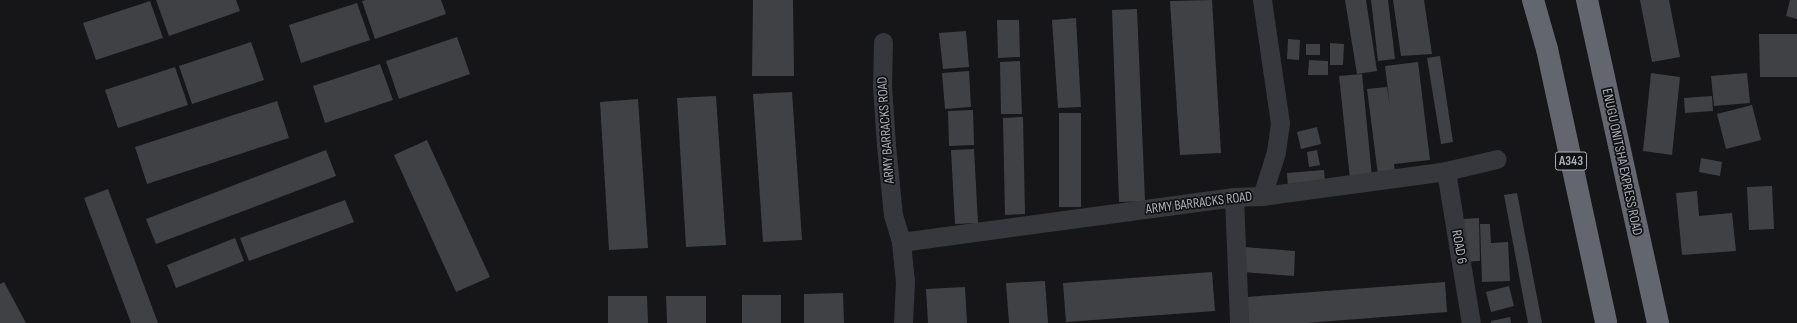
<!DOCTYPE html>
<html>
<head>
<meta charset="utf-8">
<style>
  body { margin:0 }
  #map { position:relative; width:1797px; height:323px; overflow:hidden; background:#161618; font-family:"Sofia Sans Condensed",sans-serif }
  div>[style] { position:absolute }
  .building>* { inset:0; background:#404145 }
  .street>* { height:19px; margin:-9.5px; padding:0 9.5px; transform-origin:9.5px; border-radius:9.5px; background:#37383d }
  .highway>* { height:22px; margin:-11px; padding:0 11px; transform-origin:11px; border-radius:11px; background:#63666e }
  span { translate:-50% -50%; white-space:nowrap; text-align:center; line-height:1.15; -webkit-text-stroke:3.5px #111113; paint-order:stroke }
  .shield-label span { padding:1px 3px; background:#111113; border:1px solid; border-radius:3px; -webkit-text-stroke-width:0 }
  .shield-label { font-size:13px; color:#a8adb8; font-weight:700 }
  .street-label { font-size:14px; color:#a8adb8 }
</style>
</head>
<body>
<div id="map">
  <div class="building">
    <i style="clip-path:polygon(156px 0,236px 0,240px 11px,169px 36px)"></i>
    <i style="clip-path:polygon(366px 0,441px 0,446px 14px,375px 39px,362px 1px)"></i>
    <i style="clip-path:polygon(753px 0,793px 0,794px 76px,752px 76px)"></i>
    <i style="clip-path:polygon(1212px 0,1221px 153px,1180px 155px,1170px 1px)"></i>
    <i style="clip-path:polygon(1345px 0,1366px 0,1377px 71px,1357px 74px)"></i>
    <i style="clip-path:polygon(1371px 0,1388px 0,1395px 59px,1378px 61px)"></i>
    <i style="clip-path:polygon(1393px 0,1424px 0,1432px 54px,1401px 56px)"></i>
    <i style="clip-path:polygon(1640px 0,1669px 0,1680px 57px,1652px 62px)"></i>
    <i style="clip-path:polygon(1790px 0,1797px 0,1797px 19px,1786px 16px)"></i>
    <i style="clip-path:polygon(150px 1px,163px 38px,96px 60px,83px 23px)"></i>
    <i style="clip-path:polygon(357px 3px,370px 40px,301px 63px,289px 25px)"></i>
    <i style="clip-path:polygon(1137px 9px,1145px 201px,1119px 202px,1112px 10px)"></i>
    <i style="clip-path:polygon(1076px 18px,1081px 107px,1058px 108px,1052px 20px)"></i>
    <i style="clip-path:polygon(997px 20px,1019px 20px,1020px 57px,998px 58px)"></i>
    <i style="clip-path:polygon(966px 31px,969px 67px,943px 69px,939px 33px)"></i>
    <i style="clip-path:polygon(1759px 34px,1797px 34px,1797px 77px,1760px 77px)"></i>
    <i style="clip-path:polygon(457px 37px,470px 74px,399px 99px,386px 61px)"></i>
    <i style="clip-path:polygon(1288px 39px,1300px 40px,1299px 60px,1287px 59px)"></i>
    <i style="clip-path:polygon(251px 42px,264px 80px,192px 104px,179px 66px)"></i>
    <i style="clip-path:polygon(1330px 43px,1344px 44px,1343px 65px,1330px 65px)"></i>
    <i style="clip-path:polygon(1306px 44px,1320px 44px,1320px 55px,1306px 55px)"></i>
    <i style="clip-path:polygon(1440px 56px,1453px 142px,1441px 144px,1427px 58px)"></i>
    <i style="clip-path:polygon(1309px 60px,1328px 61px,1328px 75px,1308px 75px)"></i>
    <i style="clip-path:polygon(1020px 61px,1022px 114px,1001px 114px,1000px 62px)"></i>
    <i style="clip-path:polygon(1418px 62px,1430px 160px,1394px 164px,1395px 173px,1378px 175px,1367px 89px,1387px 87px,1390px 107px,1385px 66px)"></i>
    <i style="clip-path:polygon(380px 64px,393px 100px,325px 123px,313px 86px)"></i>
    <i style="clip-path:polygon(175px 67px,188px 105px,118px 128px,105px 90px)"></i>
    <i style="clip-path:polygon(969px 71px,971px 107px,945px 109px,942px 73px)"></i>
    <i style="clip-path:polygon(1651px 73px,1680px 77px,1672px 155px,1643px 151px)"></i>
    <i style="clip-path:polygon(1747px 73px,1750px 103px,1714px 106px,1711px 76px)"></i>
    <i style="clip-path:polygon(1362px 74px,1372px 177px,1350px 179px,1339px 76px)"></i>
    <i style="clip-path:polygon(792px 92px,802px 240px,763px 242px,753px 94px)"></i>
    <i style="clip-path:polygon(716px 96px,726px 245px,686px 247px,677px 98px)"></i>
    <i style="clip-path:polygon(1712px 96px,1713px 111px,1685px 113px,1684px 98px)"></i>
    <i style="clip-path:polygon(638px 99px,648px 248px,609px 250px,600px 102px)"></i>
    <i style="clip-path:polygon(277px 101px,289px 138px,147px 184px,135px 147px)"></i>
    <i style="clip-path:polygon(1752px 105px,1761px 140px,1726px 149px,1717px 114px)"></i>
    <i style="clip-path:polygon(973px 110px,974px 145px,949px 146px,948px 111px)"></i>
    <i style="clip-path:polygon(1059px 113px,1081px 113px,1081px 207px,1059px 207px)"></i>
    <i style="clip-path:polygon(1023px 117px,1025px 214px,1005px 215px,1003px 118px)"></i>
    <i style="clip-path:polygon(1317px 127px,1321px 144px,1301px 149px,1297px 132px)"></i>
    <i style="clip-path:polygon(427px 140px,490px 277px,456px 292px,394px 155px)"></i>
    <i style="clip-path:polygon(974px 149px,978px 223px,955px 224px,951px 150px)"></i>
    <i style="clip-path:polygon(326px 150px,336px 176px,156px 244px,146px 219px)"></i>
    <i style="clip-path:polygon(1317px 150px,1320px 165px,1309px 167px,1307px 152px)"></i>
    <i style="clip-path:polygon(1701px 158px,1722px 162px,1720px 176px,1699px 172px)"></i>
    <i style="clip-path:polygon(1324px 170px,1325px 185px,1288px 188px,1287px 173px)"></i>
    <i style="clip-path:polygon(1772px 186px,1774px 229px,1749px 230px,1747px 187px)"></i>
    <i style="clip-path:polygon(108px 189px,158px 323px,131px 323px,84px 198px)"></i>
    <i style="clip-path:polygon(1697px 191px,1699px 216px,1732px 213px,1736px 251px,1682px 255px,1676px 193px)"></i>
    <i style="clip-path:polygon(1517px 193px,1542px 323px,1528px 323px,1504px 195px)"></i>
    <i style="clip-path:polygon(345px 200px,354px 222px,249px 261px,240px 238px)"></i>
    <i style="clip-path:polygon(1479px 218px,1480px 261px,1463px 262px,1462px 219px)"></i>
    <i style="clip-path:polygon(1480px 224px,1490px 224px,1491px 243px,1508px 242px,1510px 281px,1482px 282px)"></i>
    <i style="clip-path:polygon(235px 238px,244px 261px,176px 288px,167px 265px)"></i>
    <i style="clip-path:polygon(1244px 247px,1295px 251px,1294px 276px,1242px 272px)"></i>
    <i style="clip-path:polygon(1212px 272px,1215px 311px,1066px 322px,1063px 283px)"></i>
    <i style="clip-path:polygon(1045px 281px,1048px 323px,1009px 323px,1006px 283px)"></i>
    <i style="clip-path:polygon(4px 282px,26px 323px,0 323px,0 284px)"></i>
    <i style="clip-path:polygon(1445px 282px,1447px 312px,1307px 323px,1249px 323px,1247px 297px)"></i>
    <i style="clip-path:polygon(1509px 286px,1514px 306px,1491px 312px,1486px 292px)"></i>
    <i style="clip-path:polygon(965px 287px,967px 323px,928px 323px,926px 289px)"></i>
    <i style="clip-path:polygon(843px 293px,844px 323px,804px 323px,804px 294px)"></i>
    <i style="clip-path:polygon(742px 295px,781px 295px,781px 323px,742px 323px)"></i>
    <i style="clip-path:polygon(608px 296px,647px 296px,648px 323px,608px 323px)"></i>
    <i style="clip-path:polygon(666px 296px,706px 296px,706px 323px,667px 323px)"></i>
    <i style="clip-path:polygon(1510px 317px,1511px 323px,1491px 323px,1491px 321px)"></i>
  </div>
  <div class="street">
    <i style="left:1262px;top:0;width:124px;rotate:81.7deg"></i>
    <i style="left:1280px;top:123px;width:29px;rotate:98deg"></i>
    <i style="left:1276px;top:152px;width:46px;rotate:107.7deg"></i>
    <i style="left:883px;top:42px;width:44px;rotate:91.3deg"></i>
    <i style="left:882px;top:86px;width:59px;rotate:86.1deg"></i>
    <i style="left:886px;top:145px;width:70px;rotate:84.3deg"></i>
    <i style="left:893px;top:215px;width:28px;rotate:73deg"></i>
    <i style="left:901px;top:242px;width:40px;rotate:84.3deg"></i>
    <i style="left:905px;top:282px;width:41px;rotate:92.8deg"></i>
    <i style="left:1446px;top:171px;width:154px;rotate:80.7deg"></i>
    <i style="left:1234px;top:197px;width:126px;rotate:87.7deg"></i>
    <i style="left:901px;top:242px;width:336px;rotate:-7.7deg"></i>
    <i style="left:1234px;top:197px;width:28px;rotate:-2deg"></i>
    <i style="left:1262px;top:196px;width:186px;rotate:-7.7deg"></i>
    <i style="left:1446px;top:171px;width:52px;rotate:-13.2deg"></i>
  </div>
  <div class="highway">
    <i style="left:1533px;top:0;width:51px;rotate:74.1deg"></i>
    <i style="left:1547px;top:49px;width:280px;rotate:77.8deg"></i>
    <i style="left:1587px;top:0;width:331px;rotate:77.6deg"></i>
  </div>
  <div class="shield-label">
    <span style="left:1571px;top:161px">A343</span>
  </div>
  <div class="street-label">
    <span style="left:886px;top:130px;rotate:-94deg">ARMY BARRACKS ROAD</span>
    <span style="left:1622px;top:162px;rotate:78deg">ENUGU ONITSHA EXPRESS ROAD</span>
    <span style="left:1199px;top:203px;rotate:-7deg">ARMY BARRACKS ROAD</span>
    <span style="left:1459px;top:247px;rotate:80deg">ROAD 6</span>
  </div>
</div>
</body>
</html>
